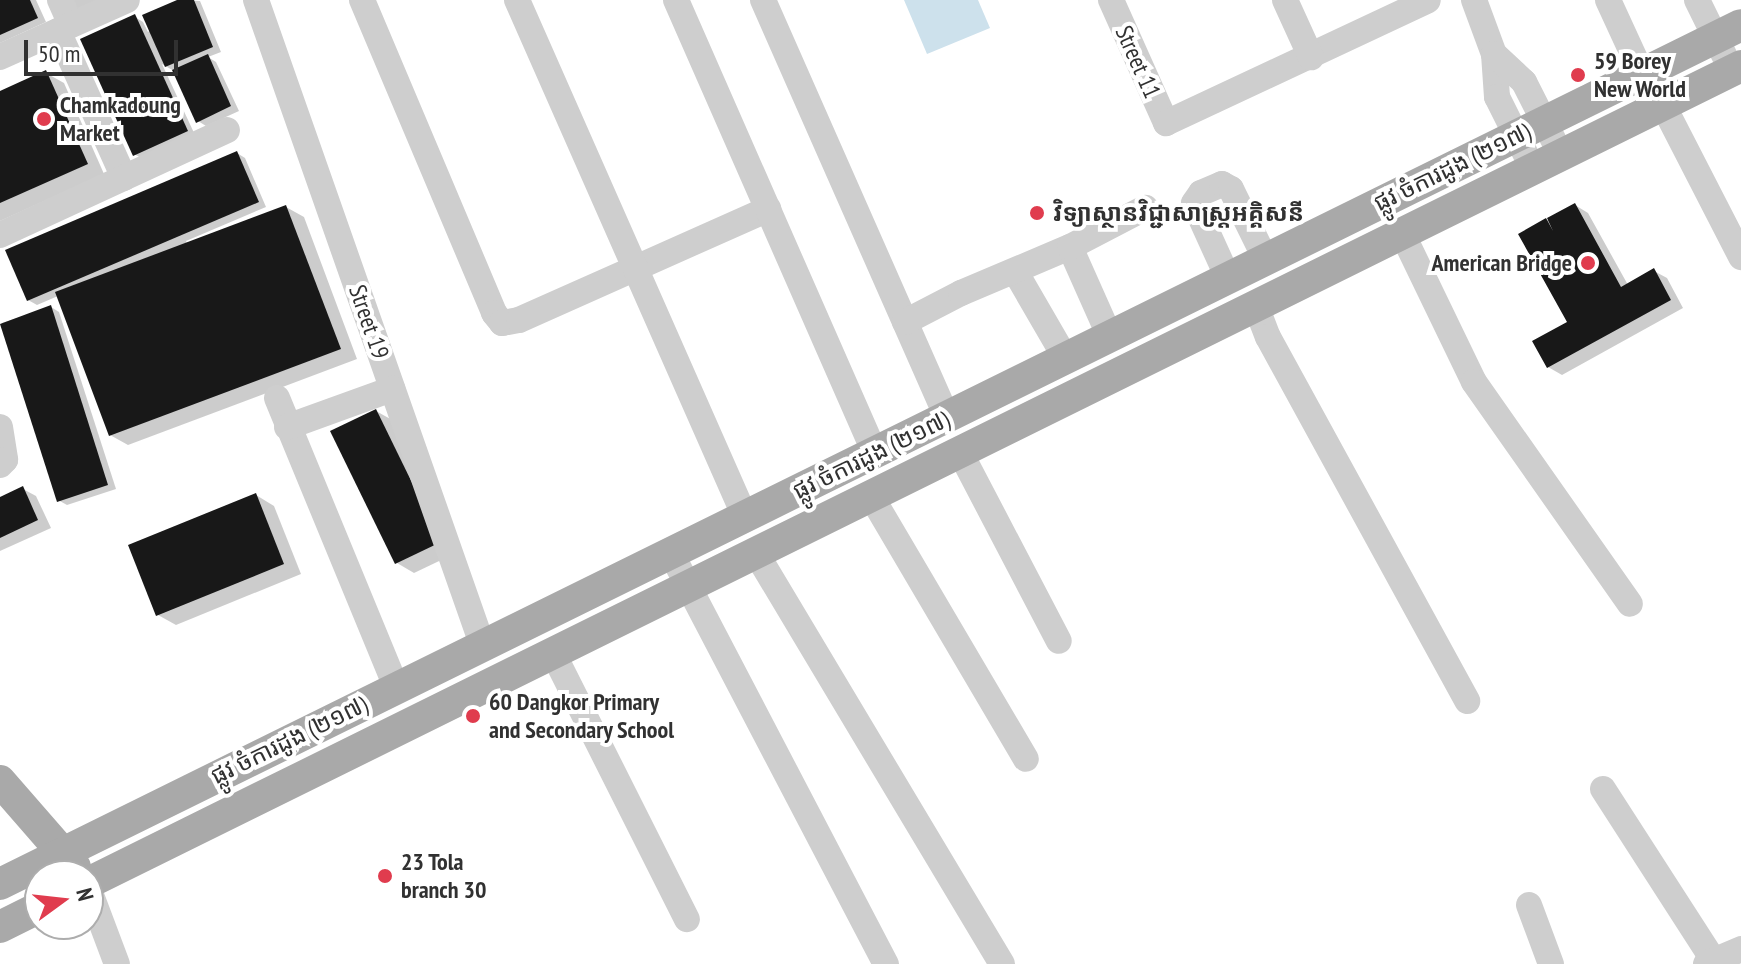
<!DOCTYPE html>
<html>
<head>
<meta charset="utf-8">
<style>
  body { margin:0 }
  #map { position:relative; width:1741px; height:964px; overflow:hidden; background:#fff; font-family:"PT Sans Narrow","Noto Sans Khmer",sans-serif }
  div>[style] { position:absolute }
  .water>* { inset:0; background:#cde1ec }
  .shadow>* { inset:0; background:#0003 }
  .building>* { inset:0; background:#181818 }
  .minor>* { height:26px; margin:-13px; padding:0 13px; transform-origin:13px; border-radius:13px; background:#cecece }
  .major>* { height:32px; margin:-16px; padding:0 16px; transform-origin:16px; border-radius:16px; background:#a9a9a9 }
  .dots>* { width:22px; height:22px; translate:-50% -50%; box-sizing:border-box; border:4px solid #fff; border-radius:50% }
  span { translate:-50% -50%; white-space:nowrap; text-align:center; line-height:1.15; -webkit-text-stroke:8px #fff; paint-order:stroke }
  .poi-label { font-size:24px; color:#313131; font-weight:700 }
  .left { translate:0 -50%; text-align:left }
  .right { translate:-100% -50%; text-align:right }
  .street-label { font-size:24px; color:#313131 }
  .north { position:absolute; left:24px; top:860px; width:80px; height:80px; box-sizing:border-box; background:#fff; border:2px solid #adadad; border-radius:50%; rotate:75deg; font-size:22px; font-weight:700; line-height:32px; text-align:center; color:#313131 }
  .north::after { content:''; display:block; margin:auto; width:28px; height:36px; background:#e03c4e; clip-path:polygon(50% 0,100% 100%,50% 72%,0 100%) }
  .scale { position:absolute; left:24px; top:40px; width:154px; height:36px; box-sizing:border-box; border:4px solid #313131; border-top:0; padding-left:10px; font-size:24px; line-height:28px; white-space:nowrap; color:#313131; -webkit-text-stroke:6px #fff; paint-order:stroke }
</style>
</head>
<body>
<div id="map">
  <div class="water">
    <i style="clip-path:polygon(904px 0,978px 0,990px 28px,927px 54px)"></i>
  </div>
  <div class="shadow">
    <i style="clip-path:polygon(0 0,36px 0,46px 22px,0 43px)"></i>
    <i style="clip-path:polygon(66px 0,107px 0,78px 13px)"></i>
    <i style="clip-path:polygon(182px 0,200px 1px,221px 52px,208px 57px,216px 62px,239px 111px,206px 126px,198px 121px,174px 71px,162px 64px,195px 135px,143px 159px,134px 154px,135px 17px,143px 22px,148px 32px)"></i>
    <i style="clip-path:polygon(46px 73px,64px 83px,104px 174px,0 221px,0 93px)"></i>
    <i style="clip-path:polygon(237px 153px,245px 158px,266px 207px,186px 241px,187px 244px,286px 207px,304px 217px,357px 359px,128px 445px,110px 435px,58px 296px,37px 305px,28px 300px)"></i>
    <i style="clip-path:polygon(1575px 205px,1588px 213px,1628px 285px,1654px 271px,1667px 278px,1683px 308px,1562px 375px,1548px 367px,1570px 322px,1521px 235px)"></i>
    <i style="clip-path:polygon(51px 307px,59px 312px,116px 489px,67px 505px,58px 500px,2px 323px)"></i>
    <i style="clip-path:polygon(376px 411px,394px 421px,458px 552px,414px 573px,397px 563px)"></i>
    <i style="clip-path:polygon(23px 489px,36px 496px,51px 528px,0 551px,0 499px)"></i>
    <i style="clip-path:polygon(256px 495px,274px 506px,301px 574px,176px 625px,158px 615px)"></i>
  </div>
  <div class="building">
    <i style="clip-path:polygon(0 0,30px 0,38px 18px,0 35px)"></i>
    <i style="clip-path:polygon(177px 0,194px 0,213px 47px,165px 67px,142px 15px)"></i>
    <i style="clip-path:polygon(135px 14px,188px 131px,133px 156px,80px 39px)"></i>
    <i style="clip-path:polygon(208px 54px,231px 106px,196px 123px,172px 70px)"></i>
    <i style="clip-path:polygon(46px 70px,88px 164px,0 203px,0 91px)"></i>
    <i style="clip-path:polygon(237px 151px,259px 202px,27px 301px,5px 250px)"></i>
    <i style="clip-path:polygon(1575px 203px,1621px 287px,1654px 268px,1671px 300px,1547px 368px,1532px 341px,1567px 322px,1518px 234px,1546px 218px,1553px 231px,1547px 218px)"></i>
    <i style="clip-path:polygon(286px 205px,341px 349px,109px 436px,55px 292px)"></i>
    <i style="clip-path:polygon(51px 305px,108px 485px,57px 502px,0 324px)"></i>
    <i style="clip-path:polygon(376px 409px,441px 542px,395px 564px,330px 431px)"></i>
    <i style="clip-path:polygon(23px 486px,38px 520px,0 538px,0 497px)"></i>
    <i style="clip-path:polygon(256px 493px,284px 564px,156px 616px,128px 545px)"></i>
  </div>
  <div class="minor">
    <i style="left:60px;top:0;width:27px;rotate:66deg"></i>
    <i style="left:256px;top:0;width:683px;rotate:70.66deg"></i>
    <i style="left:362px;top:0;width:340px;rotate:67.1deg"></i>
    <i style="left:494px;top:313px;width:13px;rotate:51deg"></i>
    <i style="left:502px;top:323px;width:17px;rotate:-10deg"></i>
    <i style="left:519px;top:320px;width:273px;rotate:-24deg"></i>
    <i style="left:517px;top:0;width:565px;rotate:66.2deg"></i>
    <i style="left:676px;top:0;width:495px;rotate:66.3deg"></i>
    <i style="left:763px;top:0;width:456px;rotate:66.2deg"></i>
    <i style="left:1111px;top:0;width:135px;rotate:65.9deg"></i>
    <i style="left:1166px;top:123px;width:289px;rotate:-25.1deg"></i>
    <i style="left:1285px;top:0;width:63px;rotate:65.5deg"></i>
    <i style="left:1474px;top:0;width:58px;rotate:69.7deg"></i>
    <i style="left:1494px;top:54px;width:43px;rotate:86deg"></i>
    <i style="left:1497px;top:97px;width:80px;rotate:63.4deg"></i>
    <i style="left:1608px;top:0;width:81px;rotate:65.3deg"></i>
    <i style="left:1697px;top:0;width:79px;rotate:63.8deg"></i>
    <i style="left:58px;top:31px;width:161px;rotate:65.8deg"></i>
    <i style="left:1494px;top:54px;width:41px;rotate:43deg"></i>
    <i style="left:1524px;top:82px;width:82px;rotate:63.1deg"></i>
    <i style="left:0;top:57px;width:139px;rotate:-24.2deg"></i>
    <i style="left:1663px;top:105px;width:171px;rotate:62.8deg"></i>
    <i style="left:1402px;top:233px;width:165px;rotate:64.2deg"></i>
    <i style="left:1474px;top:382px;width:271px;rotate:54.9deg"></i>
    <i style="left:0;top:235px;width:250px;rotate:-24.8deg"></i>
    <i style="left:1015px;top:271px;width:102px;rotate:59.9deg"></i>
    <i style="left:1228px;top:278px;width:82px;rotate:-114.4deg"></i>
    <i style="left:1194px;top:203px;width:12px;rotate:-55deg"></i>
    <i style="left:1201px;top:193px;width:23px;rotate:-23deg"></i>
    <i style="left:1222px;top:184px;width:10px;rotate:29deg"></i>
    <i style="left:1231px;top:189px;width:79px;rotate:63.8deg"></i>
    <i style="left:1256px;top:306px;width:33px;rotate:69deg"></i>
    <i style="left:1268px;top:337px;width:415px;rotate:61.3deg"></i>
    <i style="left:905px;top:322px;width:63px;rotate:-27.4deg"></i>
    <i style="left:961px;top:293px;width:118px;rotate:-22.9deg"></i>
    <i style="left:1110px;top:337px;width:98px;rotate:-114deg"></i>
    <i style="left:1070px;top:247px;width:85px;rotate:-27.5deg"></i>
    <i style="left:277px;top:398px;width:313px;rotate:67.6deg"></i>
    <i style="left:0;top:427px;width:33px;rotate:81deg"></i>
    <i style="left:5px;top:460px;width:7px;rotate:135deg"></i>
    <i style="left:287px;top:427px;width:112px;rotate:-19.9deg"></i>
    <i style="left:960px;top:452px;width:213px;rotate:62.4deg"></i>
    <i style="left:871px;top:496px;width:305px;rotate:59.5deg"></i>
    <i style="left:671px;top:553px;width:464px;rotate:62.4deg"></i>
    <i style="left:756px;top:553px;width:479px;rotate:59.1deg"></i>
    <i style="left:553px;top:653px;width:298px;rotate:63.3deg"></i>
    <i style="left:1603px;top:789px;width:205px;rotate:57.2deg"></i>
    <i style="left:88px;top:887px;width:82px;rotate:69.4deg"></i>
    <i style="left:1529px;top:905px;width:63px;rotate:69.6deg"></i>
    <i style="left:1706px;top:964px;width:38px;rotate:-23deg"></i>
  </div>
  <div class="major">
    <i style="left:0;top:781px;width:114px;rotate:48.9deg"></i>
    <i style="left:88px;top:883px;width:1844px;rotate:-26.3deg"></i>
    <i style="left:0;top:884px;width:1941px;rotate:-26.26deg"></i>
    <i style="left:0;top:927px;width:45px;rotate:-26.6deg"></i>
  </div>
  <div class="dots">
    <i style="left:1578px;top:75px;background:#e03c4e"></i>
    <i style="left:44px;top:119px;background:#e03c4e"></i>
    <i style="left:1037px;top:213px;background:#e03c4e"></i>
    <i style="left:1588px;top:263px;background:#e03c4e"></i>
    <i style="left:473px;top:716px;background:#e03c4e"></i>
    <i style="left:385px;top:876px;background:#e03c4e"></i>
  </div>
  <div class="poi-label">
    <span class="left" style="left:1594px;top:75px">59 Borey<br>New World</span>
    <span class="left" style="left:60px;top:119px">Chamkadoung<br>Market</span>
    <span class="left" style="left:1053px;top:213px">វិទ្យាស្ថានវិជ្ជាសាស្រ្តអគ្គិសនី</span>
    <span class="right" style="left:1572px;top:263px">American Bridge</span>
    <span class="left" style="left:489px;top:716px">60 Dangkor Primary<br>and Secondary School</span>
    <span class="left" style="left:401px;top:876px">23 Tola<br>branch 30</span>
  </div>
  <div class="street-label">
    <span style="left:1138px;top:62px;rotate:66deg">Street 11</span>
    <span style="left:1452px;top:167px;rotate:-26deg">ផ្លូវ ចំការដូង (២១៧)</span>
    <span style="left:369px;top:322px;rotate:71deg">Street 19</span>
    <span style="left:871px;top:455px;rotate:-26deg">ផ្លូវ ចំការដូង (២១៧)</span>
    <span style="left:289px;top:740px;rotate:-26deg">ផ្លូវ ចំការដូង (២១៧)</span>
  </div>
  <div class="north">N</div>
  <div class="scale">50 m</div>
</div>
</body>
</html>
